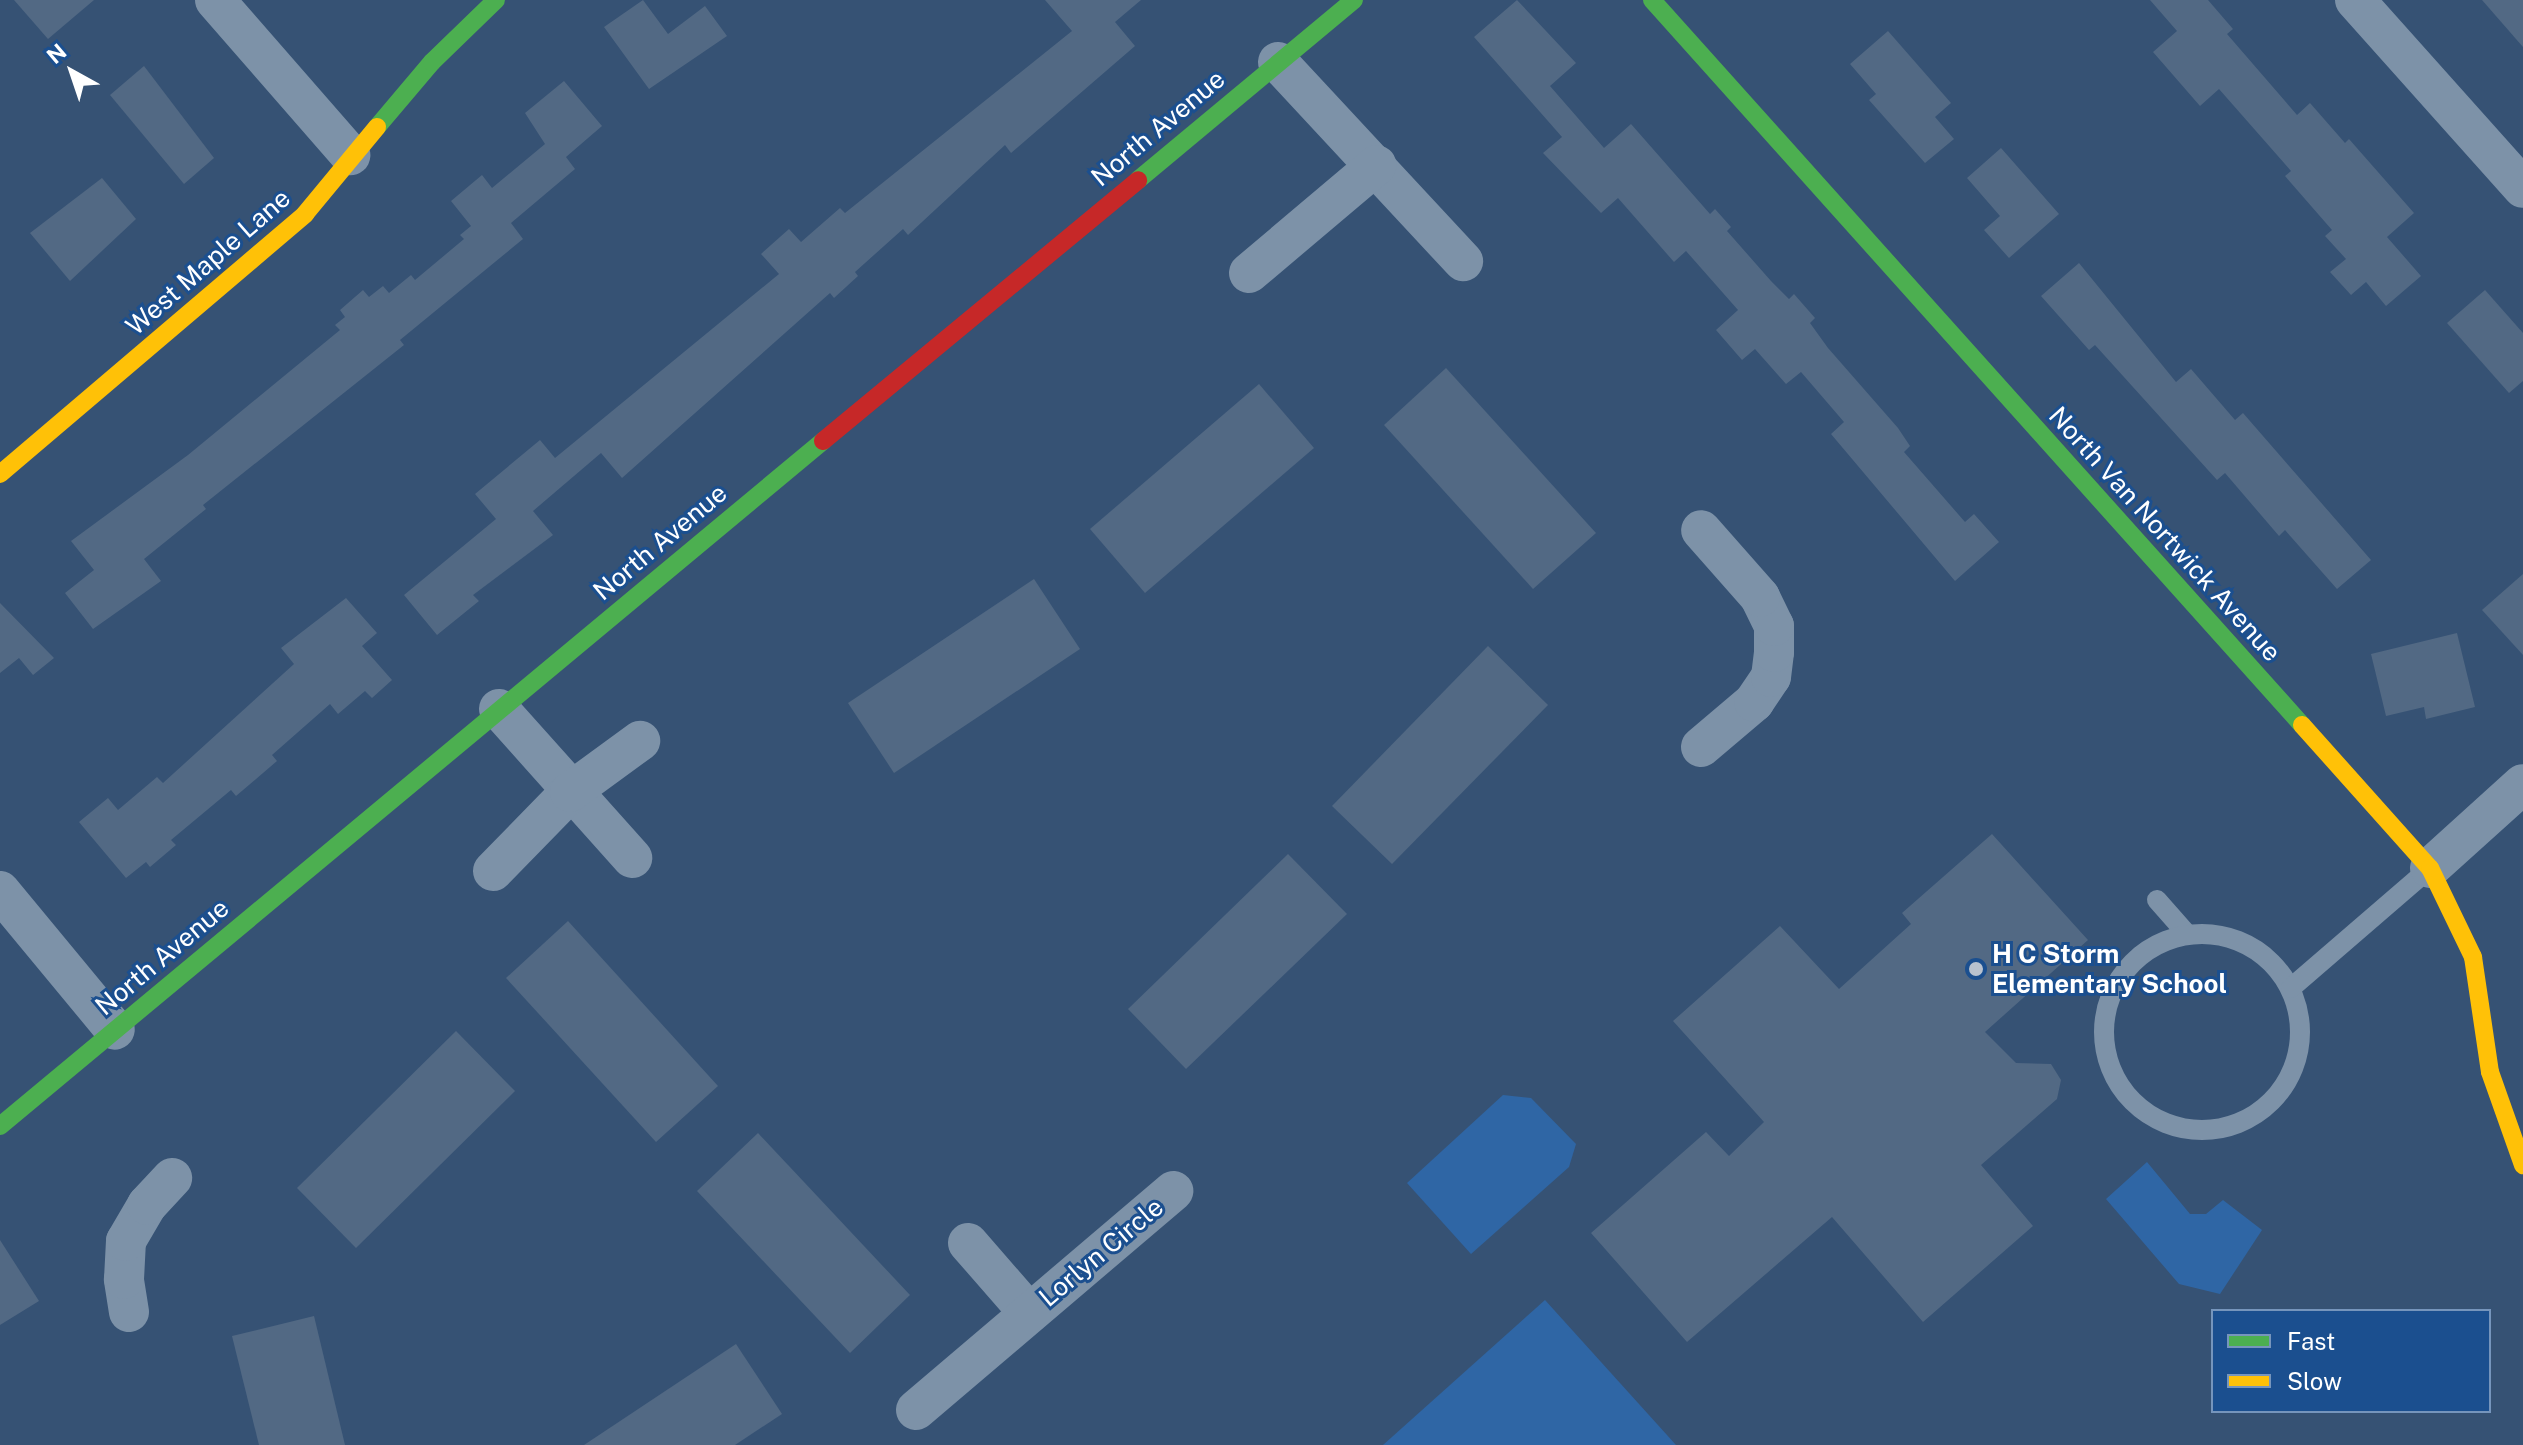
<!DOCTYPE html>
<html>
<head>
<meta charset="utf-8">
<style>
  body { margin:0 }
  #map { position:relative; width:2523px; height:1445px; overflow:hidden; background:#365274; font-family:"Public Sans",sans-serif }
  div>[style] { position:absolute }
  .green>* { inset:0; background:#2f66a5 }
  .building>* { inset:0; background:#526984 }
  .lane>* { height:20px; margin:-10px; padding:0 10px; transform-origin:10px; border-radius:10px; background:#7d92a8 }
  .lane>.ring { margin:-10px; padding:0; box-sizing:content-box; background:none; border:20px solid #7d92a8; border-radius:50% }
  .street>* { height:40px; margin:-20px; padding:0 20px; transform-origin:20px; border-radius:20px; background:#7d92a8 }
  .fast>* { height:18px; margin:-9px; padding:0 9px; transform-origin:9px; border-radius:9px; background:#4caf50 }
  .slow>* { height:18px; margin:-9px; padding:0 9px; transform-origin:9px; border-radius:9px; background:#ffc107 }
  .jam>* { height:18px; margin:-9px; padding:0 9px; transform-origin:9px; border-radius:9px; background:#c62828 }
  .dots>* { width:22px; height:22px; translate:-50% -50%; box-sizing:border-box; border:4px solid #1b4f8f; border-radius:50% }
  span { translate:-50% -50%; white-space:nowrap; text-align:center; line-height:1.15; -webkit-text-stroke:6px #1b4f8f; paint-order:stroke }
  .street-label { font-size:26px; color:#fff }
  .poi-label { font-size:26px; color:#fff; font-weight:700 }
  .left { translate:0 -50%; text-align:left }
  .legend { position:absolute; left:2211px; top:1309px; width:280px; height:104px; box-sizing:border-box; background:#1b4f8f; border:2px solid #7695bc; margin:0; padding:10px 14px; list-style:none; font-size:24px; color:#fff }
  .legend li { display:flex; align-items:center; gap:16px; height:40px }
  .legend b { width:40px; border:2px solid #7695bc }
  .north { position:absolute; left:32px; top:32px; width:80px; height:80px; -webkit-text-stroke:6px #1b4f8f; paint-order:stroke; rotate:320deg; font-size:22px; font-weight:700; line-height:32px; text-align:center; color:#fff }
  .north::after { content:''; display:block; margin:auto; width:28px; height:36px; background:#fff; clip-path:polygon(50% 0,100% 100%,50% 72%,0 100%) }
</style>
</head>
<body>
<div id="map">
  <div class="green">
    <i style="clip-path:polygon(1503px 1095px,1531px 1098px,1576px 1144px,1569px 1167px,1471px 1254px,1407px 1183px)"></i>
    <i style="clip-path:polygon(2147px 1162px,2190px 1214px,2206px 1214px,2223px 1200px,2262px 1230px,2220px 1294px,2179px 1284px,2106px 1199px)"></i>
    <i style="clip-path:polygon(1545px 1300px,1676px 1445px,1383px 1445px)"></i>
  </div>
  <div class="building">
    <i style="clip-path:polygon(14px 0,94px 0,48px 39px)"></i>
    <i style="clip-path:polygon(643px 0,668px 34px,705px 6px,727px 36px,649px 89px,604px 27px)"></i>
    <i style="clip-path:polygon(1045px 0,1141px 0,1115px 22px,1135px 46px,1011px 153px,1005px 145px,908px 235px,903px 229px,855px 272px,858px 276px,834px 298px,830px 293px,622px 478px,601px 453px,533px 511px,553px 535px,473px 595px,479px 601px,437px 635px,404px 595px,496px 519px,475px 494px,540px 440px,555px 458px,779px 274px,761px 254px,789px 229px,801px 242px,840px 208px,845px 213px,1072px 31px)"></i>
    <i style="clip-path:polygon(1517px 0,1576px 63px,1550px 86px,1604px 148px,1631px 124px,1710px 214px,1715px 209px,1731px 227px,1727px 231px,1771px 281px,1789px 299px,1794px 294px,1815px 318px,1810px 323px,1828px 348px,1898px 428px,1910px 446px,1904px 452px,1965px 522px,1974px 514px,1999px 542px,1955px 581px,1831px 434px,1844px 422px,1801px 372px,1786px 384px,1755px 349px,1742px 360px,1716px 330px,1738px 310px,1686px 251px,1674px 262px,1618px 198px,1601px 213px,1543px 153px,1562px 137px,1474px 37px)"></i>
    <i style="clip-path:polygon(2150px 0,2208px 0,2233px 29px,2227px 34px,2297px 115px,2310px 103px,2345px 143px,2349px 139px,2414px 213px,2387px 237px,2421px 276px,2386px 306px,2366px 282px,2351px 295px,2330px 272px,2346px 259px,2325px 236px,2332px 230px,2285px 176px,2291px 171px,2219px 89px,2200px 106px,2153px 52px,2177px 31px)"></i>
    <i style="clip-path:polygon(2482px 0,2523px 0,2523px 47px)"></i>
    <i style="clip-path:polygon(1888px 31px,1951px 103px,1935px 117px,1954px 139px,1925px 163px,1869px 100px,1876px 94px,1850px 64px)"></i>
    <i style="clip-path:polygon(144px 66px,214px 158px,184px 184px,110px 95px)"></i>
    <i style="clip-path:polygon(564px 81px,602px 126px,566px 157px,575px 169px,511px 223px,523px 239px,400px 340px,404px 345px,203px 505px,206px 509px,144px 559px,161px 581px,93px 629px,65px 593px,94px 570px,71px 541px,188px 455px,340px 330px,335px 325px,345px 317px,340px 310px,363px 290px,369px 297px,383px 286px,389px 293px,411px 275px,415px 280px,464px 239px,460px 235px,471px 226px,451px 201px,482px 175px,492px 188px,545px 144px,525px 113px)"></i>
    <i style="clip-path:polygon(2001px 148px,2059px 214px,2009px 258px,1984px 230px,2000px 216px,1967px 178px)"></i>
    <i style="clip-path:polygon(102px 178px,136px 219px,70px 281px,30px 233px)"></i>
    <i style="clip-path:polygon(2079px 263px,2176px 382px,2191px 369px,2235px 420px,2243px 413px,2371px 560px,2337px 589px,2285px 530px,2279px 536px,2225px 473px,2217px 480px,2095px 345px,2089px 350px,2041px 296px)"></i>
    <i style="clip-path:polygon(2485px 290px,2523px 333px,2523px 381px,2509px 393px,2447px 323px)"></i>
    <i style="clip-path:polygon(1446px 368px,1596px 533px,1533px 589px,1384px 425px)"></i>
    <i style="clip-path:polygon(1259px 384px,1314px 448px,1145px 593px,1090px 529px)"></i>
    <i style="clip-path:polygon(2523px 574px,2523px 655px,2482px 610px)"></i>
    <i style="clip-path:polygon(1034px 579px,1080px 649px,894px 773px,848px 703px)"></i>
    <i style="clip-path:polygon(346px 598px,377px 633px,362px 646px,392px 680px,372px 698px,365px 691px,338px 714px,330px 704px,272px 755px,277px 761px,236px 796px,231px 790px,171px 840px,176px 845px,150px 867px,146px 862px,126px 878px,79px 822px,108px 798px,118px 810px,157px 777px,163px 783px,294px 664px,281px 648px)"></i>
    <i style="clip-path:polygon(0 603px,54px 658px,33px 675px,19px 658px,0 673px)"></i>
    <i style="clip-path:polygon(2457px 633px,2475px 707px,2426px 719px,2424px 707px,2386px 716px,2371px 654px)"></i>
    <i style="clip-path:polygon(1488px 646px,1548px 705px,1392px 864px,1332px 806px)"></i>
    <i style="clip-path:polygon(1992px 834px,2088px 940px,1985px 1032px,2016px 1063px,2051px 1064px,2061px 1080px,2057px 1099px,1981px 1165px,2033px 1226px,1923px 1322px,1832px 1217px,1687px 1342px,1591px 1233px,1706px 1132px,1729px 1156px,1764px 1122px,1673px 1021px,1780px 926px,1839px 989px,1911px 924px,1902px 913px)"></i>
    <i style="clip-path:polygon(1288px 854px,1347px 914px,1186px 1069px,1128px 1009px)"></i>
    <i style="clip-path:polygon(568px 921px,718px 1086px,656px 1142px,506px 978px)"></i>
    <i style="clip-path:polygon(456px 1031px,515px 1091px,356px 1248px,297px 1188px)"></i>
    <i style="clip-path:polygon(758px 1133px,910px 1295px,850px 1353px,697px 1191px)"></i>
    <i style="clip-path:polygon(0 1240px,39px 1301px,0 1325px)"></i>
    <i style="clip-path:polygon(314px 1316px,345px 1445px,259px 1445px,232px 1336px)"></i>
    <i style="clip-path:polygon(736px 1344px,782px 1414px,735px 1445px,584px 1445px)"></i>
  </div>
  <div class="lane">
    <i style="left:2157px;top:900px;width:45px;rotate:48.6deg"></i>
    <i class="ring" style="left:2104px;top:934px;width:176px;height:176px"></i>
    <i style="left:2291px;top:988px;width:184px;rotate:-40.8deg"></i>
  </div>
  <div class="street">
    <i style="left:215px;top:0;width:206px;rotate:48.9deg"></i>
    <i style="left:2355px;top:0;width:252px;rotate:48.2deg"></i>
    <i style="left:1278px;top:62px;width:272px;rotate:47.1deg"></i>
    <i style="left:1249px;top:273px;width:167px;rotate:-40.2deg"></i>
    <i style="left:499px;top:709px;width:200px;rotate:48.2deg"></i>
    <i style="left:1701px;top:747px;width:70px;rotate:-40.3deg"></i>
    <i style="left:1754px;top:702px;width:30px;rotate:-56deg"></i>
    <i style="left:1771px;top:677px;width:25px;rotate:-83deg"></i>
    <i style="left:1774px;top:652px;width:26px;rotate:-90deg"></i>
    <i style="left:1774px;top:626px;width:32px;rotate:-116deg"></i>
    <i style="left:1760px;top:597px;width:89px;rotate:-131.4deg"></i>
    <i style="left:2430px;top:868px;width:125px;rotate:-42.1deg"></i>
    <i style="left:493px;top:871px;width:110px;rotate:-45.7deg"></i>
    <i style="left:570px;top:792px;width:87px;rotate:-36.1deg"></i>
    <i style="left:0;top:891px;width:180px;rotate:50.4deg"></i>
    <i style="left:968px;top:1243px;width:93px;rotate:48.9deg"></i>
    <i style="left:129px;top:1312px;width:33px;rotate:-99deg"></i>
    <i style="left:124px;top:1279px;width:38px;rotate:-87deg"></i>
    <i style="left:126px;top:1241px;width:42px;rotate:-59.7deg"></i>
    <i style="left:147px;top:1205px;width:37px;rotate:-47deg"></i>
    <i style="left:916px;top:1410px;width:338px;rotate:-40.4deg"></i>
  </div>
  <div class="fast">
    <i style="left:1652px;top:0;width:974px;rotate:48.12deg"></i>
    <i style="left:377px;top:127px;width:85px;rotate:-49.8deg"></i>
    <i style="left:432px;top:62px;width:89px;rotate:-44.1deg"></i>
    <i style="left:1138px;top:180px;width:281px;rotate:-39.8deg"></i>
    <i style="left:0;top:1126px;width:1071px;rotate:-39.77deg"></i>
  </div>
  <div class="slow">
    <i style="left:0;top:474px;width:401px;rotate:-40.4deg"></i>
    <i style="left:305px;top:214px;width:113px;rotate:-50.4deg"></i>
    <i style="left:2302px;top:725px;width:192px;rotate:48.2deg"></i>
    <i style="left:2430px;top:868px;width:99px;rotate:64.2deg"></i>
    <i style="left:2473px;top:957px;width:116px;rotate:81.6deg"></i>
    <i style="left:2490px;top:1072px;width:99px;rotate:70.5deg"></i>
  </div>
  <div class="jam">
    <i style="left:823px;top:441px;width:409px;rotate:-39.6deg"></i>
  </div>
  <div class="dots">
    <i style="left:1976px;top:969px;background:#b9c2ce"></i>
  </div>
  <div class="street-label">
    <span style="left:1158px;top:128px;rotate:-40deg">North Avenue</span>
    <span style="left:208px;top:262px;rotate:-41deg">West Maple Lane</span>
    <span style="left:2165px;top:534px;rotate:48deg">North Van Nortwick Avenue</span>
    <span style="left:660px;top:542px;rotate:-40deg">North Avenue</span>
    <span style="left:162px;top:957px;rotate:-40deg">North Avenue</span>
    <span style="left:1101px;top:1252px;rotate:-40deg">Lorlyn Circle</span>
  </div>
  <div class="poi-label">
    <span class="left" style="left:1992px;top:969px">H C Storm<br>Elementary School</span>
  </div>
  <ul class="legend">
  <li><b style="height:10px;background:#4caf50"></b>Fast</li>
  <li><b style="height:10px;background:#ffc107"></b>Slow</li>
  </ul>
  <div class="north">N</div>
</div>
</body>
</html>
